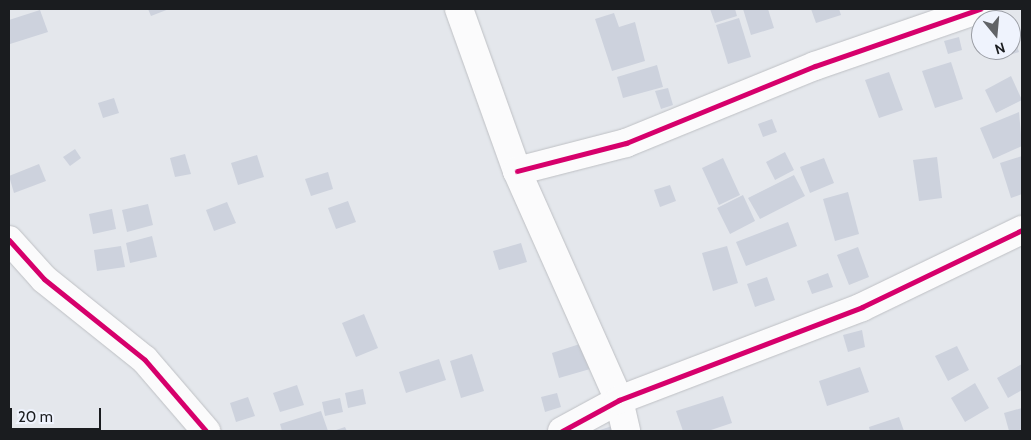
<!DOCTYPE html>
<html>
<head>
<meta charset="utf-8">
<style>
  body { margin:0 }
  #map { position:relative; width:1031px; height:440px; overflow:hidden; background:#e4e7ec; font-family:Cabin,sans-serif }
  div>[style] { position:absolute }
  .building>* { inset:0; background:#cdd2dd }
  .roads { filter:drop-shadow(0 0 1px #bec0c4) drop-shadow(0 0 1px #bec0c4) }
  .minor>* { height:28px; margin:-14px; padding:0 14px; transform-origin:14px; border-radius:14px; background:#fbfbfc }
  .cycleway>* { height:5px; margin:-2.5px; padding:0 2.5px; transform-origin:2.5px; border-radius:2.5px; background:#d6006c }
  span { translate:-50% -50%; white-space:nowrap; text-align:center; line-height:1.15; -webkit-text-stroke:4.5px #eff3fd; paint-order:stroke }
  .frame { position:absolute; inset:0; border:10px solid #1a1c1f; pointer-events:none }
  .north { position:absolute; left:971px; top:10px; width:50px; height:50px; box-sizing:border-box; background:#eff3fd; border:1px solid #9a9da4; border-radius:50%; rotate:163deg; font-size:14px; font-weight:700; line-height:20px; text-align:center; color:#1a1c1f }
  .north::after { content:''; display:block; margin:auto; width:18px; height:22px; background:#616367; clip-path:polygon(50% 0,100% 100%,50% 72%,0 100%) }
  .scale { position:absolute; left:10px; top:408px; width:91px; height:22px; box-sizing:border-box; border:2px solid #1a1c1f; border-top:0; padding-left:6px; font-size:15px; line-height:18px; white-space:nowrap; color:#1a1c1f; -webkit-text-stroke:4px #eff3fd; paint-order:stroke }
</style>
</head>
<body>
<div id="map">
  <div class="building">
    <i style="clip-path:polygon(148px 9px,169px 9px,151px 16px)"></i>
    <i style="clip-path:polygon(710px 9px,735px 9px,737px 16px,715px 23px)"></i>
    <i style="clip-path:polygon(743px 9px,768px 9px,774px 28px,751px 35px)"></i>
    <i style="clip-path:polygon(811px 9px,839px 9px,841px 15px,816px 23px)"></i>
    <i style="clip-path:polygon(40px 10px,48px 32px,10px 44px,9px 20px)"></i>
    <i style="clip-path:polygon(614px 13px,619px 27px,635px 22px,645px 61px,612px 71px,595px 19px)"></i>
    <i style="clip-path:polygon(739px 18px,751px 57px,728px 64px,716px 25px)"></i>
    <i style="clip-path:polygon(1011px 27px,1019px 52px,994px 60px,991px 50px,1011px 50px)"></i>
    <i style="clip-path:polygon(959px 37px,962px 50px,948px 54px,944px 41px)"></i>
    <i style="clip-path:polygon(951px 62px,963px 99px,935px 108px,922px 71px)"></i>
    <i style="clip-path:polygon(657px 65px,663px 87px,623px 98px,617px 77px)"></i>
    <i style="clip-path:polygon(889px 72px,903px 110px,879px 118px,865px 80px)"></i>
    <i style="clip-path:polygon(1011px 76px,1022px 100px,996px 113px,985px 90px)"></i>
    <i style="clip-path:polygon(668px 88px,673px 105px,661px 109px,655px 91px)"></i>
    <i style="clip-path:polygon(114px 98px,119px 113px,103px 118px,98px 103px)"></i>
    <i style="clip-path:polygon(1019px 112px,1022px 146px,993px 159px,980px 128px)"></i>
    <i style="clip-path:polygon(772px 119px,777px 132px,763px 137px,758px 124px)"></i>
    <i style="clip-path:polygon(75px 149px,81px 158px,70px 166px,63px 157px)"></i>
    <i style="clip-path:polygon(785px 152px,794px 170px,775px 180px,766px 162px)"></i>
    <i style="clip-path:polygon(185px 154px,191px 174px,175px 177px,170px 158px)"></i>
    <i style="clip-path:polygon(257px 155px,264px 177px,238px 185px,231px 163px)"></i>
    <i style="clip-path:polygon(1022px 156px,1022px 194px,1011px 198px,1000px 163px)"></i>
    <i style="clip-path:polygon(937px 157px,942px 198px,919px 201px,913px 160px)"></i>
    <i style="clip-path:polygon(723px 158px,740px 195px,719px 205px,702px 168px)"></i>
    <i style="clip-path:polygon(824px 158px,834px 183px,810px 193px,800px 167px)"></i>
    <i style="clip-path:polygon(39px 164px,46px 181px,14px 193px,9px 176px)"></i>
    <i style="clip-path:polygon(328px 172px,333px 189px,311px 196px,305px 179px)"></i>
    <i style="clip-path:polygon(794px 175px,805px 196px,760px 219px,748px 198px)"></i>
    <i style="clip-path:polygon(670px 185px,676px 201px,660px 207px,654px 190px)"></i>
    <i style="clip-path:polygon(848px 192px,859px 234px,835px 241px,823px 199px)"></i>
    <i style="clip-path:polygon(743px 195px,755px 221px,730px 234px,717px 208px)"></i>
    <i style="clip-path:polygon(348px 201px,356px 222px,336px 229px,328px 208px)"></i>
    <i style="clip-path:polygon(227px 202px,236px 223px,214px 231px,206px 210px)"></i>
    <i style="clip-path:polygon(148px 204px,153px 225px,127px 232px,122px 210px)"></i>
    <i style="clip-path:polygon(112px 209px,116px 229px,93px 234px,89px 214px)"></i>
    <i style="clip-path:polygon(788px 222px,797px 246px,746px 266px,736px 242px)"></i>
    <i style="clip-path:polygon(152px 236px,157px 257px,130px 263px,126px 243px)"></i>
    <i style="clip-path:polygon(521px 243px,527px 262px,499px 270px,493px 251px)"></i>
    <i style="clip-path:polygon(121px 246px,125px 267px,97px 271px,94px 250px)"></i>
    <i style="clip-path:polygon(727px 246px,738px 283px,713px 291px,702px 253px)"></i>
    <i style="clip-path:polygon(858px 247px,869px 277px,849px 285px,837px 255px)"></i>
    <i style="clip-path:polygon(828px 273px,833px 287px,812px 294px,807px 281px)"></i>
    <i style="clip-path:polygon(767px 277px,775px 300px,755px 307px,747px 284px)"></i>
    <i style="clip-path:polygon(364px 314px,378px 348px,356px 357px,342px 323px)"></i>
    <i style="clip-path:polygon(862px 330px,865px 347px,848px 352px,843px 335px)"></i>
    <i style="clip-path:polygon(589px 341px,597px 367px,559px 378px,552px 353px)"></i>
    <i style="clip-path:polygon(957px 346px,969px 370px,948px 381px,935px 356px)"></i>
    <i style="clip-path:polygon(472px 354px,484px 391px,461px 398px,450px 361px)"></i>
    <i style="clip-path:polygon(439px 359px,446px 380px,406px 393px,399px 372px)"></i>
    <i style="clip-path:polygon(1022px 364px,1022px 390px,1008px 398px,997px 378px)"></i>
    <i style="clip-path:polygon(860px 367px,869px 392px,827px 406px,819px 381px)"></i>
    <i style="clip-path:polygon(975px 383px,989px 408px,965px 422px,951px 398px)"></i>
    <i style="clip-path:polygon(297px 385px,304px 405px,280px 412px,273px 393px)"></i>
    <i style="clip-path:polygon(363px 389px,366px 404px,348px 408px,345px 393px)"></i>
    <i style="clip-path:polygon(557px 393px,561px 407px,545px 412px,541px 397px)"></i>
    <i style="clip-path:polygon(723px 396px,732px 423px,708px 431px,683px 431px,676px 411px)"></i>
    <i style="clip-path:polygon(248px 397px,255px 416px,236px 422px,230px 403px)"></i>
    <i style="clip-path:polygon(340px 398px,343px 412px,325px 416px,322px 402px)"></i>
    <i style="clip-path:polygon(1022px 408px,1022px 431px,1009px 431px,1004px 413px)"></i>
    <i style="clip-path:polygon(321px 411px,328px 431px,282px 431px,280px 424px)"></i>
    <i style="clip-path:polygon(899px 417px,904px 431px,870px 431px,869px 427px)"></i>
    <i style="clip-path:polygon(612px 426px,613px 431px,597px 431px)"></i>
    <i style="clip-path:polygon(345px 427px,347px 431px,333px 431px)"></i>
  </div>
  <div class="roads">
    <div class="minor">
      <i style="left:459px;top:9px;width:172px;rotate:70.3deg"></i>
      <i style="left:517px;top:171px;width:251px;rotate:66deg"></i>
      <i style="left:619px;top:400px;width:32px;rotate:77deg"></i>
      <i style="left:517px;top:171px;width:113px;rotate:-14.4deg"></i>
      <i style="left:626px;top:143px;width:204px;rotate:-22.2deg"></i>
      <i style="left:815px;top:66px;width:175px;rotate:-19.1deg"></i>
      <i style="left:9px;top:240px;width:52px;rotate:48.1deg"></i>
      <i style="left:44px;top:279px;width:129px;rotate:38.7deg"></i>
      <i style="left:145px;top:360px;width:94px;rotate:49.3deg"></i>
      <i style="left:562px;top:431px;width:65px;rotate:-28.5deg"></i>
      <i style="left:619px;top:400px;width:260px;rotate:-20.9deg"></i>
      <i style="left:862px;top:307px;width:178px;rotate:-25.7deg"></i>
    </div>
  </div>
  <div class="cycleway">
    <i style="left:517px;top:171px;width:113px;rotate:-14.4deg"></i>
    <i style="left:626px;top:143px;width:204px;rotate:-22.2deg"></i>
    <i style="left:815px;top:66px;width:175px;rotate:-19.1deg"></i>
    <i style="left:9px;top:240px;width:52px;rotate:48.1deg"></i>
    <i style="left:44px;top:279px;width:129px;rotate:38.7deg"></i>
    <i style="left:145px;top:360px;width:94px;rotate:49.3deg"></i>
    <i style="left:562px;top:431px;width:65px;rotate:-28.5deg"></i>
    <i style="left:619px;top:400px;width:260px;rotate:-20.9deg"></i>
    <i style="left:862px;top:307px;width:178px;rotate:-25.7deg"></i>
  </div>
  <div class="frame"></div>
  <div class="north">N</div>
  <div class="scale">20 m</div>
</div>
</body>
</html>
